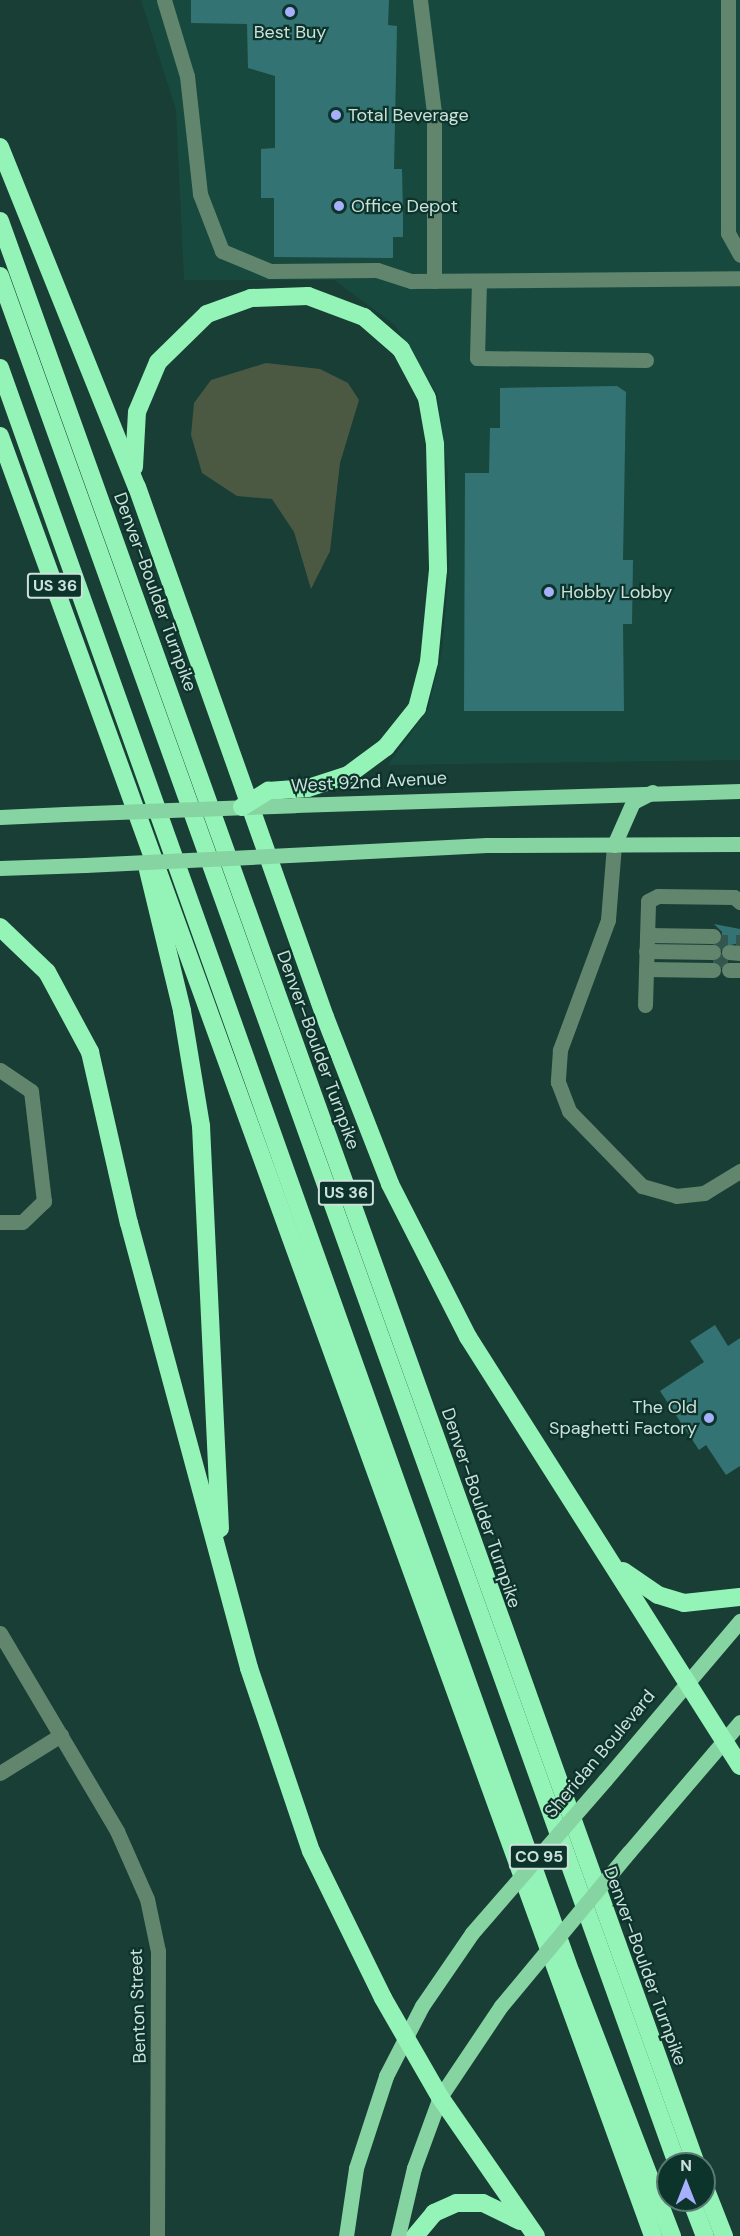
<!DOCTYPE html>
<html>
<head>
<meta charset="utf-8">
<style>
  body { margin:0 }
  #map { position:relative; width:740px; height:2236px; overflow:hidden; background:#183e35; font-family:"DM Sans",sans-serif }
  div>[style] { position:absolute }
  .built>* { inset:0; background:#18493e }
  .green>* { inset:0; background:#4b5943 }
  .building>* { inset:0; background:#347374 }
  .minor-tunnel>* { height:15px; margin-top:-7.5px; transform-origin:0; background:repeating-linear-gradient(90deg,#33564e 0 15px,transparent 0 23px) }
  .minor>* { height:15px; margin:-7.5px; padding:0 7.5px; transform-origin:7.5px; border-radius:7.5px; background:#61866d }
  .major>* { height:15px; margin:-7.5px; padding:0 7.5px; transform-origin:7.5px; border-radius:7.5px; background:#86d4a2 }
  .highway>* { height:18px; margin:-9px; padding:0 9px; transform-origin:9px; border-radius:9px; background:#94f3b6 }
  .major-bridge>* { height:15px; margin:-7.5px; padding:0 7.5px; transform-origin:7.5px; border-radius:7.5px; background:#86d4a2 }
  .highway-bridge>* { height:18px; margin:-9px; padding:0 9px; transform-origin:9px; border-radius:9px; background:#94f3b6 }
  .dots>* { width:16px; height:16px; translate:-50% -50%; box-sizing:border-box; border:3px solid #0c342b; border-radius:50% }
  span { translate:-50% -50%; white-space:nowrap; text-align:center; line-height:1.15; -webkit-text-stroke:4.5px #0c342b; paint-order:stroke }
  .shield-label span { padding:2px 4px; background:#0c342b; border:2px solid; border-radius:4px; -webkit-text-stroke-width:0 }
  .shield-label { font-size:16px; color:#cde1db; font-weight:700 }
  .poi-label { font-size:18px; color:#cde1db }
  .left { translate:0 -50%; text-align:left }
  .right { translate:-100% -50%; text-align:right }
  .street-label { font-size:18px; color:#cde1db }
  .north { position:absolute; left:656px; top:2152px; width:60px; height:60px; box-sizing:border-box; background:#0c342b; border:2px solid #597971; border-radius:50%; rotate:0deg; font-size:16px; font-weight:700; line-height:24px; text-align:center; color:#cde1db }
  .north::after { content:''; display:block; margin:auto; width:21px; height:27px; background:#a7b0fc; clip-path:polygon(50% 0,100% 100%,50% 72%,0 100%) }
</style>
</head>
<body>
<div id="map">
  <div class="built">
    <i style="clip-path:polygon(141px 0,740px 0,740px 760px,388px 765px,428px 709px,442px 651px,449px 571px,448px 475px,437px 394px,395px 325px,334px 280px,184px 280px,176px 110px)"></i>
  </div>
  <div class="green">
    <i style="clip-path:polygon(266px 363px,320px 369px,348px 383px,359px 400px,340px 463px,330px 551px,311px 589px,294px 532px,272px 499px,237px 496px,202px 473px,191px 435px,194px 403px,211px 380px)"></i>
  </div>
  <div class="building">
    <i style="clip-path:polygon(191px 0,389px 0,388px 25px,397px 26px,394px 169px,402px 169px,403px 214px,403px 237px,393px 237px,393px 258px,274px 257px,274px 198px,261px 198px,261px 149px,275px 148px,275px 76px,248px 68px,247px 24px,191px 23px)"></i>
    <i style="clip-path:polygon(500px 388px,617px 386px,626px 392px,623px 560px,633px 560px,632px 624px,623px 624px,624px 711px,464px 711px,465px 473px,489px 473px,490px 428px,500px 428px)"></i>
    <i style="clip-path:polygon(714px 924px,740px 929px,740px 943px,721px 947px,722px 932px)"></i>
    <i style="clip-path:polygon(715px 1325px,728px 1346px,740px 1338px,740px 1466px,726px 1475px,706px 1445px,699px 1450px,660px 1391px,704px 1362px,690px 1341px)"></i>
  </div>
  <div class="minor-tunnel">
    <i style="left:713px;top:942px;width:27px"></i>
    <i style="left:713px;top:960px;width:16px"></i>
  </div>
  <div class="minor">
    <i style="left:164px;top:0;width:79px;rotate:73.2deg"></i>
    <i style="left:187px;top:76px;width:119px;rotate:83.7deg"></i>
    <i style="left:200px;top:194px;width:61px;rotate:68.9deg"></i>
    <i style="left:222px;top:251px;width:52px;rotate:22.6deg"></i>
    <i style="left:270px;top:271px;width:107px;rotate:-0.5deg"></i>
    <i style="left:377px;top:270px;width:36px;rotate:18deg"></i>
    <i style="left:411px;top:281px;width:329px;rotate:-0.5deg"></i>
    <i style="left:420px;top:0;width:114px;rotate:82.9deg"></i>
    <i style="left:434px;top:113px;width:168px;rotate:90deg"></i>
    <i style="left:728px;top:0;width:233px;rotate:90deg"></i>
    <i style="left:728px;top:233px;width:25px;rotate:61deg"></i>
    <i style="left:479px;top:281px;width:77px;rotate:91.5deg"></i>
    <i style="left:477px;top:358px;width:169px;rotate:0.7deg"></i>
    <i style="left:614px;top:845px;width:75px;rotate:94.6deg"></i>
    <i style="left:608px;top:920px;width:139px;rotate:110.3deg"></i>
    <i style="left:560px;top:1050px;width:32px;rotate:94deg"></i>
    <i style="left:558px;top:1082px;width:31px;rotate:69deg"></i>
    <i style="left:569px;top:1111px;width:105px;rotate:45.8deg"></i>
    <i style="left:642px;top:1186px;width:35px;rotate:16deg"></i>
    <i style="left:676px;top:1196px;width:28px;rotate:-6deg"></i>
    <i style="left:704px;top:1193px;width:42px;rotate:-31.4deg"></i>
    <i style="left:647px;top:935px;width:66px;rotate:0.9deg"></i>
    <i style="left:646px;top:951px;width:67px;rotate:0.9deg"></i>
    <i style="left:729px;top:952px;width:11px;rotate:5deg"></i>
    <i style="left:646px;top:969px;width:67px;rotate:0.9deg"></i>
    <i style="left:729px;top:970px;width:11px"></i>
    <i style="left:645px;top:1005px;width:104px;rotate:-88.3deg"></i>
    <i style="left:648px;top:901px;width:11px;rotate:-27deg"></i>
    <i style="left:658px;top:896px;width:76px;rotate:0.8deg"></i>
    <i style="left:734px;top:897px;width:8px;rotate:40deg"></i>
    <i style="left:0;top:1070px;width:37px;rotate:34deg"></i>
    <i style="left:31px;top:1091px;width:111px;rotate:83.3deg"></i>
    <i style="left:44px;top:1201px;width:30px;rotate:136deg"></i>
    <i style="left:22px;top:1222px;width:22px;rotate:180deg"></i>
    <i style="left:0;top:1633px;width:230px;rotate:59.4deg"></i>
    <i style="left:117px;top:1831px;width:74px;rotate:66.2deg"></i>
    <i style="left:147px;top:1899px;width:53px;rotate:78.1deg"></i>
    <i style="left:158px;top:1951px;width:285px;rotate:90.2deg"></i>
    <i style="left:0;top:1773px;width:72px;rotate:-31.9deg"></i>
  </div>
  <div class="major">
    <i style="left:295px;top:805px;width:445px;rotate:-1.8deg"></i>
    <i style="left:0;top:817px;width:65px;rotate:-2.6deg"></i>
    <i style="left:614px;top:845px;width:47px;rotate:-66.2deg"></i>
    <i style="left:633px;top:802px;width:22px;rotate:-27deg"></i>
    <i style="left:310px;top:854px;width:177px;rotate:-2.9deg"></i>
    <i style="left:487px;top:845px;width:253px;rotate:-0.2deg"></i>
    <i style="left:0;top:868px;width:85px;rotate:-2deg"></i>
    <i style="left:605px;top:1780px;width:209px;rotate:-49.7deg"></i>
    <i style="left:629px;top:1852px;width:171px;rotate:-49.5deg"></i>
    <i style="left:346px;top:2236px;width:69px;rotate:-81.6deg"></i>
    <i style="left:356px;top:2168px;width:97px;rotate:-71.9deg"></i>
    <i style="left:386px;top:2076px;width:79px;rotate:-62.8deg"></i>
    <i style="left:422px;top:2006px;width:88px;rotate:-55.6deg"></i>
    <i style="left:398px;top:2236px;width:70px;rotate:-76.8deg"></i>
    <i style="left:414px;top:2168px;width:76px;rotate:-69.9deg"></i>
    <i style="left:440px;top:2097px;width:110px;rotate:-56.2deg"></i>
  </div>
  <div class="highway">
    <i style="left:0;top:147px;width:367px;rotate:68.1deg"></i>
    <i style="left:137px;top:487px;width:562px;rotate:70.47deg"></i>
    <i style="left:325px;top:1017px;width:179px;rotate:68.7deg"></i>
    <i style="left:390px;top:1184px;width:172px;rotate:63deg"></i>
    <i style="left:468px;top:1337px;width:508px;rotate:57.62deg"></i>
    <i style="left:0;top:221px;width:2064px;rotate:70.29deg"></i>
    <i style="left:0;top:276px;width:2006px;rotate:70.27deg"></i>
    <i style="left:0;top:368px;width:1704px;rotate:70.42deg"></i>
    <i style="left:571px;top:1973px;width:282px;rotate:69deg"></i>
    <i style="left:0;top:436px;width:1915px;rotate:70.06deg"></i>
    <i style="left:134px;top:467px;width:55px;rotate:-86.9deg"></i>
    <i style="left:137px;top:412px;width:54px;rotate:-67.2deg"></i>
    <i style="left:158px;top:362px;width:69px;rotate:-44.4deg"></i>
    <i style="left:207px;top:314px;width:47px;rotate:-20deg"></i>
    <i style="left:251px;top:298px;width:57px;rotate:-2deg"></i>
    <i style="left:308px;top:296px;width:60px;rotate:20.6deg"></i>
    <i style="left:364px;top:317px;width:49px;rotate:40.9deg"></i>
    <i style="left:401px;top:349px;width:55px;rotate:62deg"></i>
    <i style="left:427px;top:398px;width:47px;rotate:80.1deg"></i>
    <i style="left:435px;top:444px;width:126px;rotate:88.6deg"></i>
    <i style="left:438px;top:570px;width:92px;rotate:95.6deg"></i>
    <i style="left:429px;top:662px;width:48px;rotate:104.6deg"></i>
    <i style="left:417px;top:708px;width:50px;rotate:128.5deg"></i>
    <i style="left:386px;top:747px;width:47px;rotate:143.6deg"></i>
    <i style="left:348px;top:775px;width:42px;rotate:162deg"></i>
    <i style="left:308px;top:788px;width:40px;rotate:175.7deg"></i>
    <i style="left:148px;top:870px;width:145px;rotate:76.4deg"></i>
    <i style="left:182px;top:1011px;width:117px;rotate:80.6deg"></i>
    <i style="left:201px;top:1126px;width:403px;rotate:87.3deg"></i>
    <i style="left:0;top:927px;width:65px;rotate:43.8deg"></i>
    <i style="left:47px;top:972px;width:91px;rotate:61.7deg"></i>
    <i style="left:90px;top:1052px;width:175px;rotate:77.2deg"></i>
    <i style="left:129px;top:1223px;width:461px;rotate:74.9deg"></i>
    <i style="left:249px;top:1668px;width:193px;rotate:71.3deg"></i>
    <i style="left:311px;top:1851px;width:164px;rotate:63.9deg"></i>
    <i style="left:383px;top:1998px;width:114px;rotate:60.1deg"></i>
    <i style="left:440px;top:2097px;width:169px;rotate:55.4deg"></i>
    <i style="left:623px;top:1571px;width:42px;rotate:34.4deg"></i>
    <i style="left:658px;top:1595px;width:27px;rotate:17deg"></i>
    <i style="left:684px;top:1603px;width:56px;rotate:-6.1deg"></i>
    <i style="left:704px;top:2185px;width:55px;rotate:68.6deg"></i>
    <i style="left:691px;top:2200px;width:39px;rotate:69deg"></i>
    <i style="left:415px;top:2236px;width:30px;rotate:-50deg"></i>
    <i style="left:434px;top:2213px;width:24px;rotate:-24deg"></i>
    <i style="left:456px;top:2203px;width:27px"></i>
    <i style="left:483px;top:2203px;width:41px;rotate:25.9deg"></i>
  </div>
  <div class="major-bridge">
    <i style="left:65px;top:814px;width:230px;rotate:-2.2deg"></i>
    <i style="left:85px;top:865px;width:225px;rotate:-2.8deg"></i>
    <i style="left:472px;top:1933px;width:203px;rotate:-49deg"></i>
    <i style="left:501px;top:2006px;width:200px;rotate:-50.3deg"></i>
  </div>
  <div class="highway-bridge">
    <i style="left:242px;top:807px;width:31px;rotate:-32deg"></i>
  </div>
  <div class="dots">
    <i style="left:290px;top:12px;background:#a7b0fc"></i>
    <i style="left:336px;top:115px;background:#a7b0fc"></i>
    <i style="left:339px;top:206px;background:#a7b0fc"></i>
    <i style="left:549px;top:592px;background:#a7b0fc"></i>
    <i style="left:709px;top:1418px;background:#a7b0fc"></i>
  </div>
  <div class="shield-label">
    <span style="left:55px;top:586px">US 36</span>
    <span style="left:346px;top:1193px">US 36</span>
    <span style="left:539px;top:1857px">CO 95</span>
  </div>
  <div class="poi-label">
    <span style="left:290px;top:32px">Best Buy</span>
    <span class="left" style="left:348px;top:115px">Total Beverage</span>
    <span class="left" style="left:351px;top:206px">Office Depot</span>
    <span class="left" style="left:561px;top:592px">Hobby Lobby</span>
    <span class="right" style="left:697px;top:1418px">The Old<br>Spaghetti Factory</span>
  </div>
  <div class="street-label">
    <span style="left:155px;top:592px;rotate:70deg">Denver–Boulder Turnpike</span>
    <span style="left:369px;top:782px;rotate:-3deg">West 92nd Avenue</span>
    <span style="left:318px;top:1050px;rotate:70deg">Denver–Boulder Turnpike</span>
    <span style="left:481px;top:1508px;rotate:71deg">Denver–Boulder Turnpike</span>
    <span style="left:600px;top:1754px;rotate:-50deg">Sheridan Boulevard</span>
    <span style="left:645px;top:1966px;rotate:70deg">Denver–Boulder Turnpike</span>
    <span style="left:138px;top:2006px;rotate:-92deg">Benton Street</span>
  </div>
  <div class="north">N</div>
</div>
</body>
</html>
